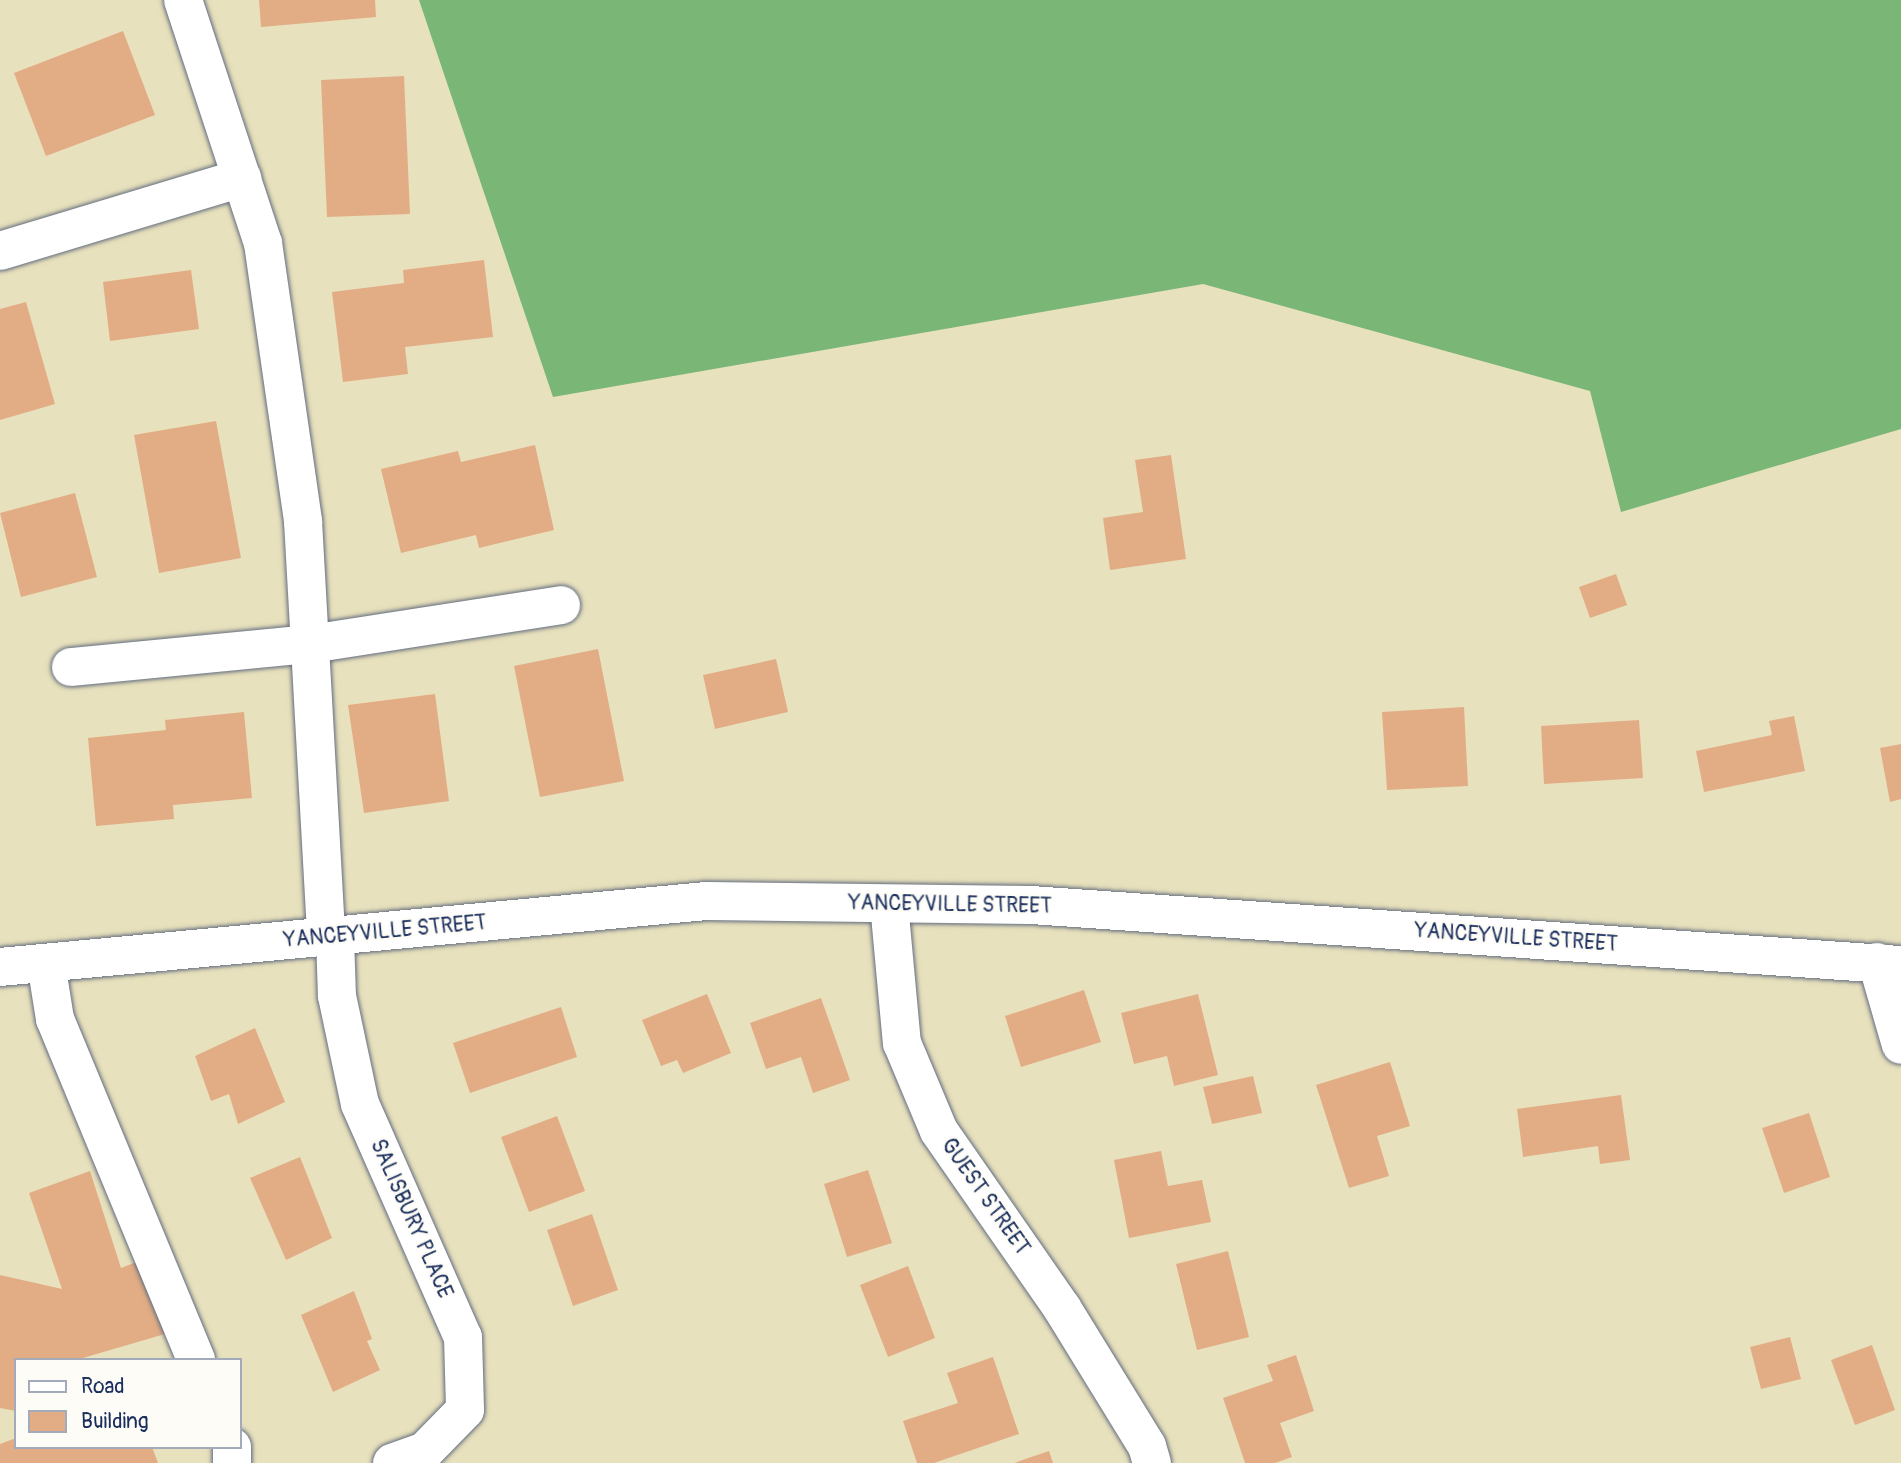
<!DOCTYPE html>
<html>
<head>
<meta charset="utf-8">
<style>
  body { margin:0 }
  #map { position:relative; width:1901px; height:1463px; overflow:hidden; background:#e8e1bd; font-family:Pangolin,sans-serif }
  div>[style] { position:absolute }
  .forest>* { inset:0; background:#7ab676 }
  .building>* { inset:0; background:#e2ad85 }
  .roads { filter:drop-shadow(0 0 2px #636d7f) drop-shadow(0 0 2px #636d7f) }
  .minor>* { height:38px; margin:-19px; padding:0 19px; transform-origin:19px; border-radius:19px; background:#fff }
  .major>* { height:38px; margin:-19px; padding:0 19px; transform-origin:19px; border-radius:19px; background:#fff }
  span { translate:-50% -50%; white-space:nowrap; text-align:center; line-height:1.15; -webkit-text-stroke:5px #fdfcf7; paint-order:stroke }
  .street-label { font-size:21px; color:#1b2f5e }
  .legend { position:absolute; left:14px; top:1358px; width:228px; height:91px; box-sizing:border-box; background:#fdfcf7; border:2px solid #a3aaba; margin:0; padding:9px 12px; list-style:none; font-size:21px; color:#1b2f5e }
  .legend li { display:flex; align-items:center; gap:14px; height:35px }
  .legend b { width:35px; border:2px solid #a3aaba }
</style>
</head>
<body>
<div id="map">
  <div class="forest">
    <i style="clip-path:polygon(419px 0,1901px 0,1901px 429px,1621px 512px,1590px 391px,1203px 284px,553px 397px)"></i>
  </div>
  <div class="building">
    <i style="clip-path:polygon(259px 0,375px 0,376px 17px,261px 27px)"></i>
    <i style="clip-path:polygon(123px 31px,155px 115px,46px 156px,14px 73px)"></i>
    <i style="clip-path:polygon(404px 76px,410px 214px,327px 217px,321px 80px)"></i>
    <i style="clip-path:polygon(484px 260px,493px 337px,405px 347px,408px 374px,343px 382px,332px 292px,404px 283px,403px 270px)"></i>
    <i style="clip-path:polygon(191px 270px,199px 329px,110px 341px,103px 282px)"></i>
    <i style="clip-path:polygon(26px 302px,55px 404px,0 420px,0 309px)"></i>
    <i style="clip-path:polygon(216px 421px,241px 558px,159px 573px,134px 435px)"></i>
    <i style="clip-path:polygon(535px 445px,554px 530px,479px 548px,476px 535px,401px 553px,381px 469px,458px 451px,461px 462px)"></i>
    <i style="clip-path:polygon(1171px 455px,1186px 559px,1110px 570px,1103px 518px,1143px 512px,1135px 460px)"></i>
    <i style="clip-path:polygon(75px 493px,97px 577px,21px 597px,0 513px)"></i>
    <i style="clip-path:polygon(1616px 574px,1627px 605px,1590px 618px,1579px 587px)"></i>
    <i style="clip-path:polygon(598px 649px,624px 781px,540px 797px,514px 666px)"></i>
    <i style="clip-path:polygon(776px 659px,788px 712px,715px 729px,703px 675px)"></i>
    <i style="clip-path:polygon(435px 694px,449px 801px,364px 813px,348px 705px)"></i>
    <i style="clip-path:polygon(1464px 707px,1468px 786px,1387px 790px,1382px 712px)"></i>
    <i style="clip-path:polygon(244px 712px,252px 798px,173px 805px,174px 819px,96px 826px,88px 738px,166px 730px,165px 720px)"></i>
    <i style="clip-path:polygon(1794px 716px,1805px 771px,1704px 792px,1696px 751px,1772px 735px,1769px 721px)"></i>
    <i style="clip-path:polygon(1639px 720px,1643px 778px,1544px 784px,1541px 726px)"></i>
    <i style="clip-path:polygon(1901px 744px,1901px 799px,1890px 802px,1880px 748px)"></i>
    <i style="clip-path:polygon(1084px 990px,1101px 1042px,1021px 1067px,1005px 1016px)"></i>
    <i style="clip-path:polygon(707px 994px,731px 1053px,683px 1073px,677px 1060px,661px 1066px,642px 1020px)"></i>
    <i style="clip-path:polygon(1198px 994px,1218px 1075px,1174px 1086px,1167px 1056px,1134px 1064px,1121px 1013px)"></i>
    <i style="clip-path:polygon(821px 998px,850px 1080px,813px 1093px,801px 1057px,766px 1069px,750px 1023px)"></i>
    <i style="clip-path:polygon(561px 1007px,577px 1057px,470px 1093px,453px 1043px)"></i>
    <i style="clip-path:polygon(255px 1028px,285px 1102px,238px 1124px,229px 1094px,211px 1101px,195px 1056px)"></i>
    <i style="clip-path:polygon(1390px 1062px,1410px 1126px,1377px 1136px,1389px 1176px,1349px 1188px,1316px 1085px)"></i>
    <i style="clip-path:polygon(1253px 1076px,1262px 1113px,1212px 1124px,1203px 1087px)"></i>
    <i style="clip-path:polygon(1621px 1095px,1630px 1160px,1600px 1164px,1598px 1146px,1523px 1157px,1517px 1109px)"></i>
    <i style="clip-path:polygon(1809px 1113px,1830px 1177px,1784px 1193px,1762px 1128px)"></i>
    <i style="clip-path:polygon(557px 1116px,585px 1191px,529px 1212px,501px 1137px)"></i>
    <i style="clip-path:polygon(1161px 1151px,1168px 1186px,1202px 1180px,1211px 1222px,1129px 1238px,1114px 1160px)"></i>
    <i style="clip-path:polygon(300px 1157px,332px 1238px,286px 1260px,250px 1178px)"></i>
    <i style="clip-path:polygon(868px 1170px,892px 1243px,847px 1257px,824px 1184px)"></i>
    <i style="clip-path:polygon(90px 1171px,121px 1268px,142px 1260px,165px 1334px,76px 1360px,16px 1360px,16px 1411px,0 1408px,0 1275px,62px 1289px,29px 1193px)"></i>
    <i style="clip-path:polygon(592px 1214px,618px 1290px,573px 1306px,547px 1230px)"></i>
    <i style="clip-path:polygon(1228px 1251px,1249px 1337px,1197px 1350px,1176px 1264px)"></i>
    <i style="clip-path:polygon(908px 1266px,935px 1338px,888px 1357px,860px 1285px)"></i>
    <i style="clip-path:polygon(354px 1291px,372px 1339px,367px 1341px,380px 1370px,333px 1392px,301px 1315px)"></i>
    <i style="clip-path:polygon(1790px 1337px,1801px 1379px,1761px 1389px,1750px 1347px)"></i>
    <i style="clip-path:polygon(1872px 1345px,1895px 1410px,1855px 1425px,1831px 1360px)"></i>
    <i style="clip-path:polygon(1296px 1355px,1314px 1411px,1280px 1423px,1292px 1457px,1275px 1463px,1245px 1463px,1223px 1398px,1273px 1381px,1267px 1365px)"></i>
    <i style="clip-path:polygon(993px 1357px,1019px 1434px,934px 1463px,917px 1463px,903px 1421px,958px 1403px,947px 1373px)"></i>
    <i style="clip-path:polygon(16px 1438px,16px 1447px,152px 1447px,158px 1463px,0 1463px,0 1444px)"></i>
    <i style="clip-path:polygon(1049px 1451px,1053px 1463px,1014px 1463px)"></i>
  </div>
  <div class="roads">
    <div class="minor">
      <i style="left:183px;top:0;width:256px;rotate:71.8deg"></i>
      <i style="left:263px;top:243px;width:281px;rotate:81.8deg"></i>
      <i style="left:303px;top:521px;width:418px;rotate:86.8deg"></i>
      <i style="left:0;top:251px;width:253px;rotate:-16.8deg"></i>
      <i style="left:71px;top:667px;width:240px;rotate:-5.5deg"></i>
      <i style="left:310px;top:644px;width:254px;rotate:-8.8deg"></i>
      <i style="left:889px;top:904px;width:140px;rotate:84.7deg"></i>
      <i style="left:902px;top:1043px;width:95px;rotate:67.2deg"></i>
      <i style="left:939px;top:1131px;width:216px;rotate:55.2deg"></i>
      <i style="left:1062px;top:1308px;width:162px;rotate:58.4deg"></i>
      <i style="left:1147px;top:1446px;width:18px;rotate:74deg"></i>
      <i style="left:335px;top:937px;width:59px;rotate:88.1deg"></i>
      <i style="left:337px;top:996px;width:110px;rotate:78deg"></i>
      <i style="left:360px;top:1104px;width:255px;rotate:66.2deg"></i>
      <i style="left:463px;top:1337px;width:73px;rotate:88.4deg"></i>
      <i style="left:465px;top:1410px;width:57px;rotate:134.3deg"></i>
      <i style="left:425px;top:1451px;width:35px;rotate:160deg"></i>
      <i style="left:1877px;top:962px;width:86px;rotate:73.9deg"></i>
      <i style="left:46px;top:963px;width:57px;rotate:80.9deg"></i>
      <i style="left:55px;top:1019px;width:369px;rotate:67.5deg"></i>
      <i style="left:232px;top:1447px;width:16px;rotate:90deg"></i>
    </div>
    <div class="major">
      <i style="left:0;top:967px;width:709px;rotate:-5.34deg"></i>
      <i style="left:706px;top:901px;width:325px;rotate:0.7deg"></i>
      <i style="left:1031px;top:905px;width:872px;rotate:3.95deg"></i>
    </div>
  </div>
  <div class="street-label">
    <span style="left:950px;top:905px;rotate:1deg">YANCEYVILLE STREET</span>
    <span style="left:385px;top:932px;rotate:-5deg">YANCEYVILLE STREET</span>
    <span style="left:1516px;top:938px;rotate:4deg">YANCEYVILLE STREET</span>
    <span style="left:985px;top:1197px;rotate:55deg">GUEST STREET</span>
    <span style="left:411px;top:1219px;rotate:66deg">SALISBURY PLACE</span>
  </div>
  <ul class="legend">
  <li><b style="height:9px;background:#fff"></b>Road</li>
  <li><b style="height:19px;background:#e2ad85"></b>Building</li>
  </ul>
</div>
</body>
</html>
